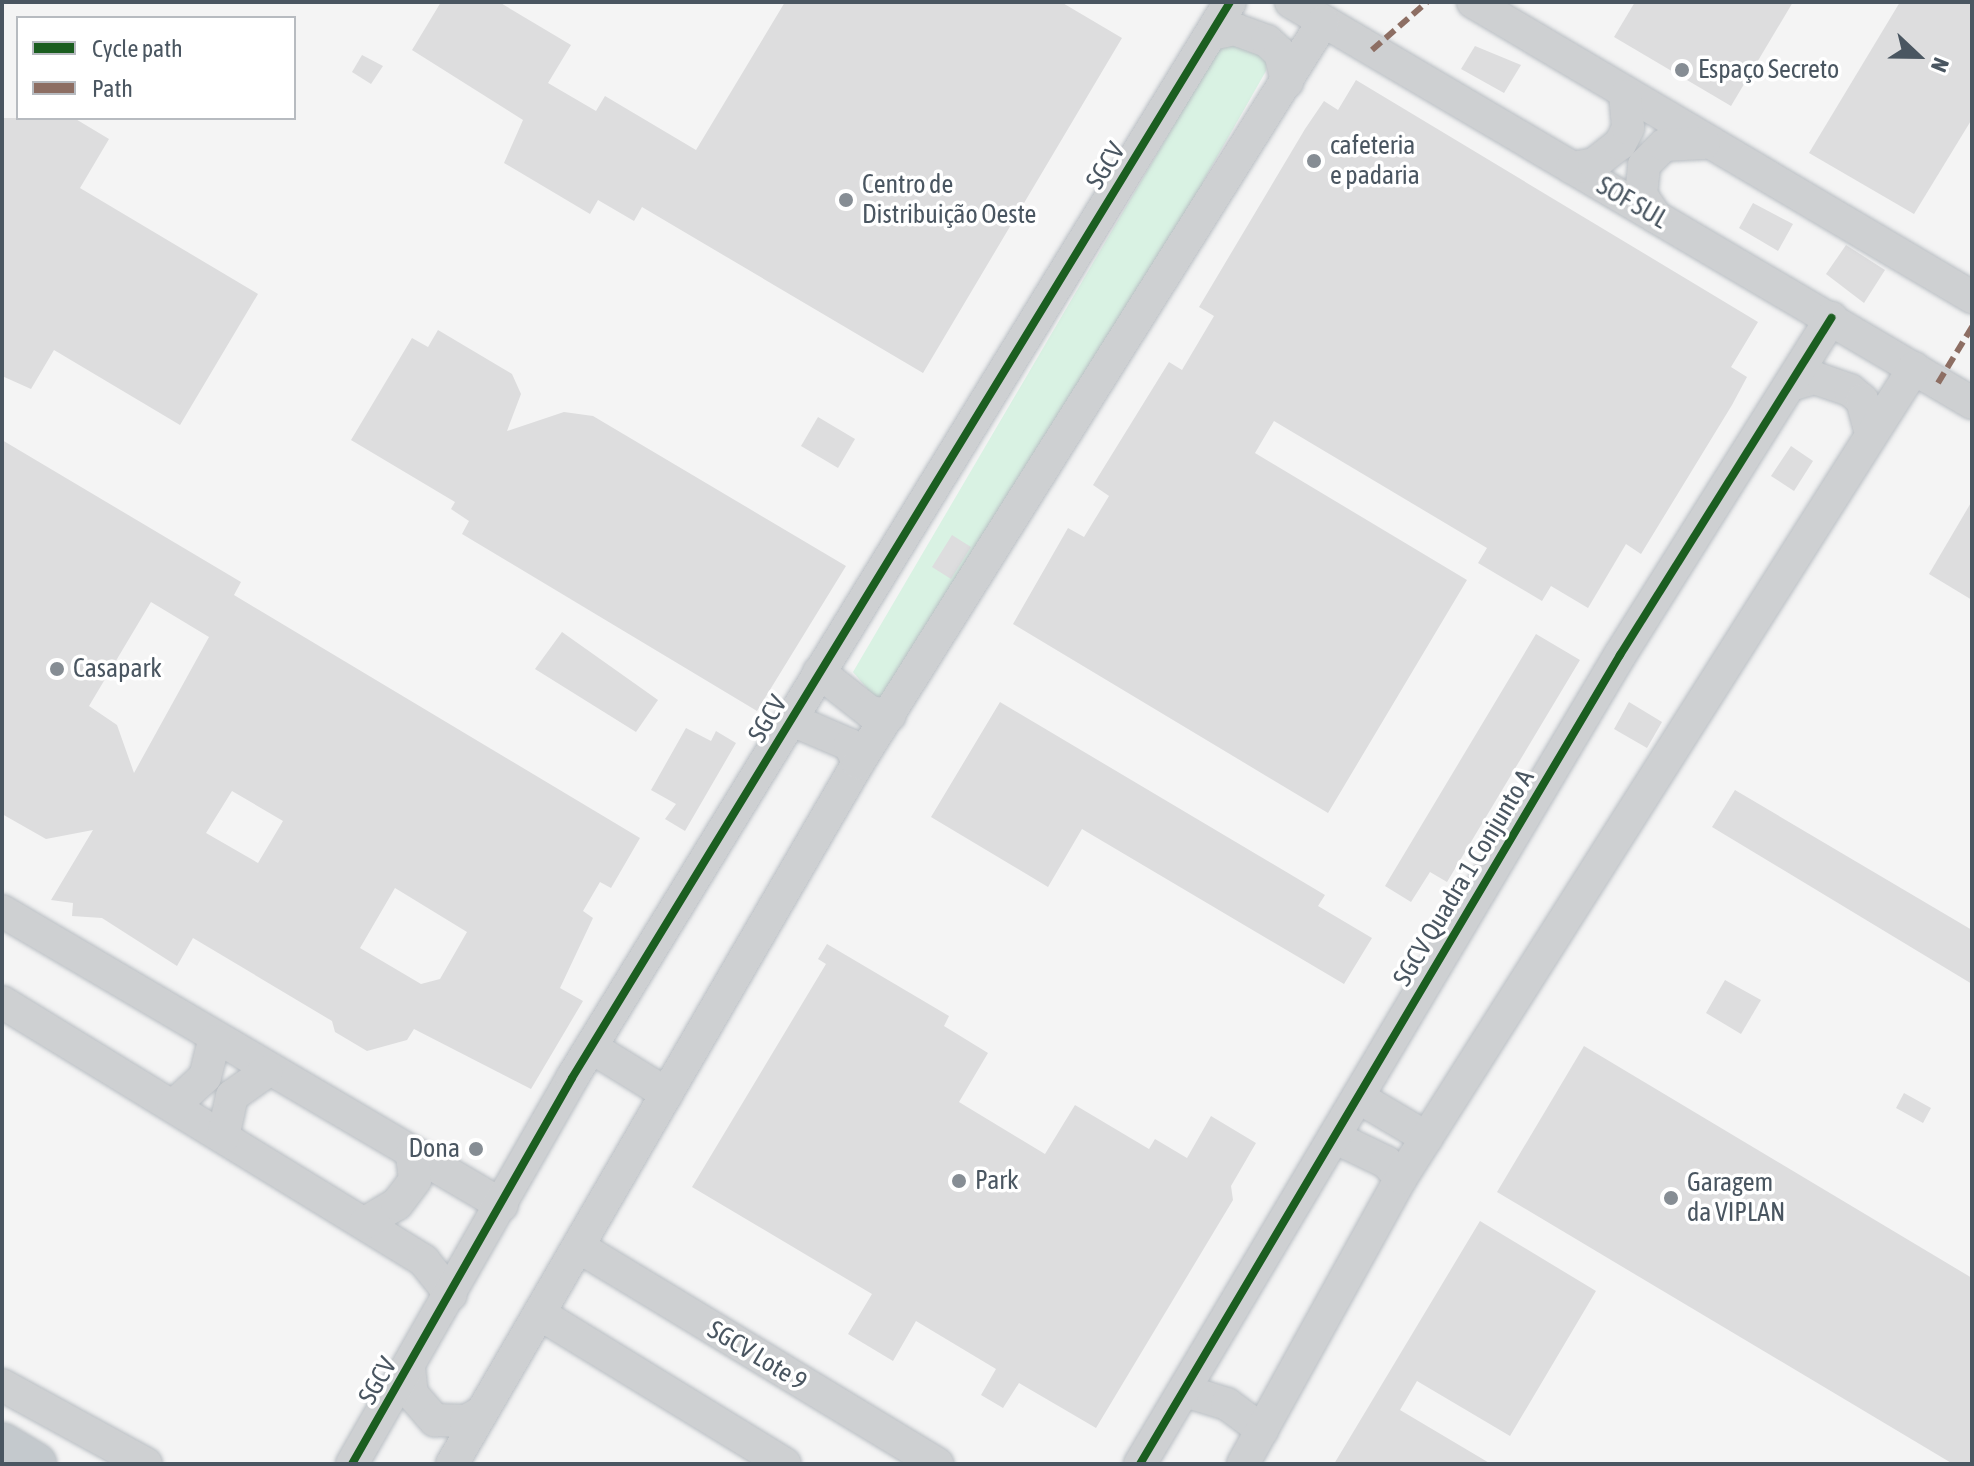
<!DOCTYPE html>
<html>
<head>
<meta charset="utf-8">
<style>
  body { margin:0 }
  #map { position:relative; width:1974px; height:1466px; overflow:hidden; background:#f4f4f4; font-family:"Asap Condensed",sans-serif }
  div>[style] { position:absolute }
  .green>* { inset:0; background:#d9f2e3 }
  .building>* { inset:0; background:#ddddde }
  .roads { filter:drop-shadow(0 0 2px #b9bec3) drop-shadow(0 0 2px #b9bec3) }
  .tertiary>* { height:32px; margin:-16px; padding:0 16px; transform-origin:16px; border-radius:16px; background:#ced0d2 }
  .trunk>* { height:42px; margin:-21px; padding:0 21px; transform-origin:21px; border-radius:21px; background:#c4c9cd }
  .quiet>* { height:6px; margin-top:-3px; transform-origin:0; background:repeating-linear-gradient(90deg,#8d6e63 0 12px,transparent 0 18px) }
  .cycleway>* { height:8px; margin:-4px; padding:0 4px; transform-origin:4px; border-radius:4px; background:#1b5e20 }
  .dots>* { width:22px; height:22px; translate:-50% -50%; box-sizing:border-box; border:4px solid #fff; border-radius:50% }
  span { translate:-50% -50%; white-space:nowrap; text-align:center; line-height:1.15; -webkit-text-stroke:7px #fff; paint-order:stroke }
  .poi-label { font-size:26px; color:#4a5661 }
  .left { translate:0 -50%; text-align:left }
  .right { translate:-100% -50%; text-align:right }
  .street-label { font-size:26px; color:#4a5661 }
  .frame { position:absolute; inset:0; border:4px solid #4a5661; pointer-events:none }
  .legend { position:absolute; left:16px; top:16px; width:280px; height:104px; box-sizing:border-box; background:#fff; border:2px solid #b7bbc0; margin:0; padding:10px 14px; list-style:none; font-size:24px; color:#4a5661 }
  .legend li { display:flex; align-items:center; gap:16px; height:40px }
  .legend b { width:40px; border:2px solid #b7bbc0 }
  .north { position:absolute; left:1878px; top:16px; width:80px; height:80px; -webkit-text-stroke:6px #fff; paint-order:stroke; rotate:112deg; font-size:22px; font-weight:700; line-height:32px; text-align:center; color:#4a5661 }
  .north::after { content:''; display:block; margin:auto; width:28px; height:36px; background:#4a5661; clip-path:polygon(50% 0,100% 100%,50% 72%,0 100%) }
</style>
</head>
<body>
<div id="map">
  <div class="green">
    <i style="clip-path:polygon(1240px 38px,1267px 62px,1266px 71px,1204px 180px,1188px 226px,1062px 408px,880px 704px,853px 672px,1222px 43px)"></i>
  </div>
  <div class="building">
    <i style="clip-path:polygon(441px 2px,499px 2px,571px 45px,548px 83px,596px 111px,605px 96px,696px 150px,785px 2px,1061px 2px,1122px 38px,923px 373px,642px 207px,634px 221px,598px 200px,590px 214px,504px 163px,523px 120px,412px 50px)"></i>
    <i style="clip-path:polygon(1635px 2px,1793px 2px,1731px 106px,1614px 37px)"></i>
    <i style="clip-path:polygon(1900px 2px,1972px 2px,1972px 119px,1914px 214px,1809px 153px)"></i>
    <i style="clip-path:polygon(1475px 46px,1521px 65px,1504px 93px,1461px 69px)"></i>
    <i style="clip-path:polygon(362px 55px,383px 66px,371px 84px,352px 72px)"></i>
    <i style="clip-path:polygon(1356px 80px,1758px 322px,1731px 367px,1747px 377px,1732px 405px,1641px 554px,1626px 544px,1588px 608px,1551px 586px,1542px 601px,1478px 563px,1487px 548px,1274px 421px,1255px 453px,1467px 580px,1328px 813px,1013px 624px,1068px 528px,1084px 537px,1109px 496px,1093px 485px,1169px 362px,1182px 370px,1214px 316px,1199px 307px,1305px 129px,1324px 101px,1338px 110px)"></i>
    <i style="clip-path:polygon(2px 118px,74px 118px,109px 139px,80px 188px,258px 294px,180px 425px,54px 350px,31px 389px,2px 376px)"></i>
    <i style="clip-path:polygon(1753px 203px,1793px 224px,1778px 251px,1739px 228px)"></i>
    <i style="clip-path:polygon(1846px 245px,1885px 270px,1864px 303px,1826px 274px)"></i>
    <i style="clip-path:polygon(438px 330px,512px 374px,521px 394px,507px 431px,564px 412px,593px 416px,846px 566px,757px 711px,462px 534px,469px 521px,451px 509px,455px 502px,351px 440px,412px 338px,428px 347px)"></i>
    <i style="clip-path:polygon(818px 417px,855px 439px,838px 468px,801px 446px)"></i>
    <i style="clip-path:polygon(evenodd,2px 440px,241px 582px,234px 595px,640px 838px,611px 888px,600px 882px,583px 911px,593px 918px,560px 988px,583px 1001px,531px 1089px,414px 1029px,407px 1040px,367px 1051px,335px 1032px,332px 1021px,193px 938px,177px 966px,102px 918px,72px 916px,73px 903px,51px 900px,93px 830px,46px 839px,2px 814px,2px 440px,151px 602px,209px 637px,134px 773px,117px 725px,89px 706px,151px 602px,2px 440px,232px 791px,283px 821px,258px 863px,206px 833px,232px 791px,2px 440px,395px 888px,467px 932px,440px 979px,421px 984px,360px 948px,395px 888px)"></i>
    <i style="clip-path:polygon(1791px 446px,1813px 461px,1794px 491px,1771px 476px)"></i>
    <i style="clip-path:polygon(1972px 501px,1972px 600px,1929px 574px)"></i>
    <i style="clip-path:polygon(952px 535px,971px 547px,951px 579px,932px 567px)"></i>
    <i style="clip-path:polygon(562px 632px,658px 700px,636px 732px,535px 669px)"></i>
    <i style="clip-path:polygon(1536px 634px,1580px 660px,1447px 882px,1430px 872px,1411px 902px,1385px 886px)"></i>
    <i style="clip-path:polygon(1000px 702px,1325px 895px,1318px 906px,1372px 938px,1344px 984px,1082px 829px,1048px 887px,931px 817px)"></i>
    <i style="clip-path:polygon(1629px 702px,1662px 722px,1647px 748px,1614px 729px)"></i>
    <i style="clip-path:polygon(686px 728px,711px 741px,716px 731px,736px 743px,685px 831px,665px 819px,676px 804px,651px 790px)"></i>
    <i style="clip-path:polygon(1735px 790px,1972px 930px,1972px 984px,1712px 827px)"></i>
    <i style="clip-path:polygon(827px 944px,949px 1016px,944px 1026px,988px 1053px,959px 1102px,1045px 1154px,1075px 1105px,1149px 1149px,1155px 1139px,1187px 1158px,1211px 1116px,1256px 1143px,1231px 1186px,1233px 1200px,1096px 1428px,1019px 1383px,1003px 1408px,998px 1405px,981px 1395px,996px 1369px,916px 1321px,893px 1361px,848px 1334px,872px 1294px,692px 1187px,826px 964px,818px 959px)"></i>
    <i style="clip-path:polygon(1725px 980px,1761px 1000px,1741px 1034px,1706px 1013px)"></i>
    <i style="clip-path:polygon(1584px 1046px,1972px 1278px,1972px 1464px,1953px 1464px,1497px 1192px)"></i>
    <i style="clip-path:polygon(1904px 1093px,1931px 1108px,1923px 1123px,1896px 1108px)"></i>
    <i style="clip-path:polygon(1480px 1221px,1596px 1291px,1510px 1436px,1417px 1381px,1400px 1410px,1491px 1464px,1334px 1464px)"></i>
  </div>
  <div class="roads">
    <div class="tertiary">
      <i style="left:1291px;top:2px;width:790px;rotate:30.49deg"></i>
      <i style="left:1473px;top:2px;width:580px;rotate:30.59deg"></i>
      <i style="left:1211px;top:34px;width:24px;rotate:-12deg"></i>
      <i style="left:1234px;top:29px;width:35px;rotate:20deg"></i>
      <i style="left:1267px;top:41px;width:18px;rotate:43deg"></i>
      <i style="left:1280px;top:53px;width:30px;rotate:76deg"></i>
      <i style="left:1572px;top:168px;width:22px;rotate:-10deg"></i>
      <i style="left:1594px;top:164px;width:33px;rotate:-38deg"></i>
      <i style="left:1620px;top:144px;width:18px;rotate:-63deg"></i>
      <i style="left:1628px;top:128px;width:32px;rotate:-95deg"></i>
      <i style="left:1656px;top:217px;width:27px;rotate:-124deg"></i>
      <i style="left:1641px;top:195px;width:30px;rotate:-84deg"></i>
      <i style="left:1644px;top:165px;width:28px;rotate:-45deg"></i>
      <i style="left:1664px;top:145px;width:40px;rotate:-2.9deg"></i>
      <i style="left:1790px;top:385px;width:26px;rotate:-16deg"></i>
      <i style="left:1815px;top:378px;width:37px;rotate:19deg"></i>
      <i style="left:1850px;top:390px;width:16px;rotate:40deg"></i>
      <i style="left:1862px;top:400px;width:35px;rotate:75deg"></i>
      <i style="left:819px;top:672px;width:65px;rotate:38.1deg"></i>
      <i style="left:870px;top:712px;width:20px;rotate:9deg"></i>
      <i style="left:792px;top:720px;width:63px;rotate:23.3deg"></i>
      <i style="left:850px;top:745px;width:20px;rotate:66deg"></i>
      <i style="left:2px;top:911px;width:580px;rotate:30.46deg"></i>
      <i style="left:2px;top:1002px;width:495px;rotate:31.5deg"></i>
      <i style="left:424px;top:1261px;width:43px;rotate:51.5deg"></i>
      <i style="left:591px;top:1047px;width:89px;rotate:31.7deg"></i>
      <i style="left:1358px;top:1097px;width:80px;rotate:30.7deg"></i>
      <i style="left:173px;top:1106px;width:43px;rotate:-42.2deg"></i>
      <i style="left:205px;top:1077px;width:37px;rotate:-76deg"></i>
      <i style="left:223px;top:1137px;width:42px;rotate:-77.6deg"></i>
      <i style="left:232px;top:1096px;width:42px;rotate:-35.2deg"></i>
      <i style="left:1334px;top:1137px;width:58px;rotate:25.7deg"></i>
      <i style="left:1386px;top:1162px;width:22px;rotate:47deg"></i>
      <i style="left:365px;top:1223px;width:37px;rotate:-31deg"></i>
      <i style="left:397px;top:1204px;width:30px;rotate:-53deg"></i>
      <i style="left:415px;top:1180px;width:26px;rotate:-97deg"></i>
      <i style="left:579px;top:1247px;width:419px;rotate:31.2deg"></i>
      <i style="left:540px;top:1314px;width:287px;rotate:31.5deg"></i>
      <i style="left:409px;top:1367px;width:27px;rotate:84deg"></i>
      <i style="left:412px;top:1394px;width:35px;rotate:49deg"></i>
      <i style="left:435px;top:1420px;width:31px;rotate:2deg"></i>
      <i style="left:466px;top:1421px;width:16px;rotate:-30deg"></i>
      <i style="left:2px;top:1385px;width:164px;rotate:28.7deg"></i>
      <i style="left:1185px;top:1391px;width:44px;rotate:17.2deg"></i>
      <i style="left:1227px;top:1404px;width:44px;rotate:36.6deg"></i>
      <i style="left:352px;top:1464px;width:444px;rotate:-60.3deg"></i>
      <i style="left:572px;top:1078px;width:1261px;rotate:-58.55deg"></i>
      <i style="left:452px;top:1464px;width:810px;rotate:-59.92deg"></i>
      <i style="left:858px;top:763px;width:875px;rotate:-57.89deg"></i>
      <i style="left:1140px;top:1464px;width:941px;rotate:-59.32deg"></i>
      <i style="left:1620px;top:655px;width:398px;rotate:-57.9deg"></i>
      <i style="left:1243px;top:1464px;width:327px;rotate:-61.1deg"></i>
      <i style="left:1401px;top:1178px;width:959px;rotate:-57.65deg"></i>
    </div>
    <div class="trunk">
      <i style="left:2px;top:1444px;width:39px;rotate:31deg"></i>
    </div>
  </div>
  <div class="quiet">
    <i style="left:1372px;top:50px;width:73px;rotate:-41.1deg"></i>
    <i style="left:1938px;top:383px;width:66px;rotate:-58.7deg"></i>
  </div>
  <div class="cycleway">
    <i style="left:352px;top:1464px;width:444px;rotate:-60.3deg"></i>
    <i style="left:572px;top:1078px;width:1261px;rotate:-58.55deg"></i>
    <i style="left:1140px;top:1464px;width:941px;rotate:-59.32deg"></i>
    <i style="left:1620px;top:655px;width:398px;rotate:-57.9deg"></i>
  </div>
  <div class="dots">
    <i style="left:1682px;top:70px;background:#868d94"></i>
    <i style="left:1314px;top:161px;background:#868d94"></i>
    <i style="left:846px;top:200px;background:#868d94"></i>
    <i style="left:57px;top:669px;background:#868d94"></i>
    <i style="left:476px;top:1149px;background:#868d94"></i>
    <i style="left:959px;top:1181px;background:#868d94"></i>
    <i style="left:1671px;top:1198px;background:#868d94"></i>
  </div>
  <div class="poi-label">
    <span class="left" style="left:1698px;top:70px">Espaço Secreto</span>
    <span class="left" style="left:1330px;top:161px">cafeteria<br>e padaria</span>
    <span class="left" style="left:862px;top:200px">Centro de<br>Distribuição Oeste</span>
    <span class="left" style="left:73px;top:669px">Casapark</span>
    <span class="right" style="left:460px;top:1149px">Dona</span>
    <span class="left" style="left:975px;top:1181px">Park</span>
    <span class="left" style="left:1687px;top:1198px">Garagem<br>da VIPLAN</span>
  </div>
  <div class="street-label">
    <span style="left:1106px;top:166px;rotate:-58deg">SGCV</span>
    <span style="left:1632px;top:203px;rotate:30deg">SOF SUL</span>
    <span style="left:768px;top:719px;rotate:-59deg">SGCV</span>
    <span style="left:1464px;top:878px;rotate:-59deg">SGCV Quadra 1 Conjunto A</span>
    <span style="left:757px;top:1356px;rotate:31deg">SGCV Lote 9</span>
    <span style="left:378px;top:1381px;rotate:-60deg">SGCV</span>
  </div>
  <div class="frame"></div>
  <ul class="legend">
  <li><b style="height:10px;background:#1b5e20"></b>Cycle path</li>
  <li><b style="height:10px;background:#8d6e63"></b>Path</li>
  </ul>
  <div class="north">N</div>
</div>
</body>
</html>
